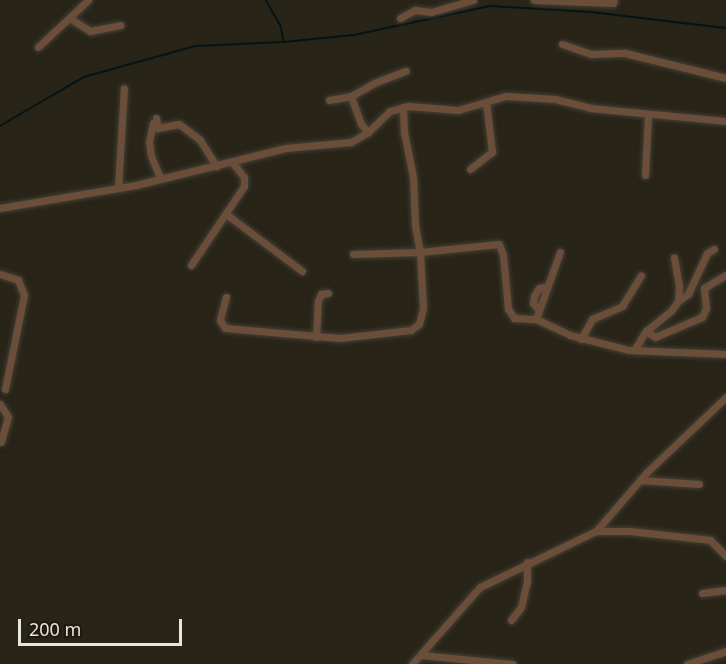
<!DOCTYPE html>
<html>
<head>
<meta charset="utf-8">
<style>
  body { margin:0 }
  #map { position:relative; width:726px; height:664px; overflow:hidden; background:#282418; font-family:"Noto Sans",sans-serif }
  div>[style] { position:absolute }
  .stream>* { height:1.5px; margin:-0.75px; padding:0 0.75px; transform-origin:0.75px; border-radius:0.75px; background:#051416 }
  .roads { filter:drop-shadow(0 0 2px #433f34) drop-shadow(0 0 2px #433f34) }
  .minor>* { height:7px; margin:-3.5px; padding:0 3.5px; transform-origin:3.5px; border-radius:3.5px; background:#6b4e39 }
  span { translate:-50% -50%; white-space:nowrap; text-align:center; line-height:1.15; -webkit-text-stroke:4.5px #1f1a0f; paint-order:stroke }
  .scale { position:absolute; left:18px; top:619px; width:164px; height:27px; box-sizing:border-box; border:3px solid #e8e5dd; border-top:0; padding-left:8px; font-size:18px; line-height:21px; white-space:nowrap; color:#e8e5dd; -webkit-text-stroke:4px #1f1a0f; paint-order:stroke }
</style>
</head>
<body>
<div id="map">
  <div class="stream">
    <i style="left:266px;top:0;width:30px;rotate:60deg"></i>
    <i style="left:281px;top:26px;width:15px;rotate:79deg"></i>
    <i style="left:0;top:126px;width:97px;rotate:-30.3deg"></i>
    <i style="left:84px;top:77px;width:115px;rotate:-15.6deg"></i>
    <i style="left:195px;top:46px;width:89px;rotate:-2.6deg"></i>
    <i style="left:284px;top:42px;width:70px;rotate:-5.7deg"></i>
    <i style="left:354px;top:35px;width:140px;rotate:-12deg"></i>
    <i style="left:491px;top:6px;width:100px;rotate:3.4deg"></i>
    <i style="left:591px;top:12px;width:136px;rotate:6.8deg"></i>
  </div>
  <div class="roads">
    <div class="minor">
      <i style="left:534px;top:0;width:79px;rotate:2.2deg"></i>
      <i style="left:613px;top:3px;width:3px;rotate:-72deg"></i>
      <i style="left:400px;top:18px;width:17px;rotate:-28deg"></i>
      <i style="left:415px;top:10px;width:16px;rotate:7deg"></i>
      <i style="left:431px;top:12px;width:44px;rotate:-15.9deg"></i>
      <i style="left:71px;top:19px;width:22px;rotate:32deg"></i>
      <i style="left:90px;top:31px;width:31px;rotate:-11deg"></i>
      <i style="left:562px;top:44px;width:31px;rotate:19deg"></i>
      <i style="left:591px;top:54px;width:34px;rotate:-2deg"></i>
      <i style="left:625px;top:53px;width:104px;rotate:13.9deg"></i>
      <i style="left:38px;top:47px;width:69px;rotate:-43.2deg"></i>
      <i style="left:329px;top:100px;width:22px;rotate:-10deg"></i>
      <i style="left:403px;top:107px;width:25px;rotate:88deg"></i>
      <i style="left:404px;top:132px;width:46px;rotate:78.7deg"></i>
      <i style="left:413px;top:177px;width:48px;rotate:87.6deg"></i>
      <i style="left:415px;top:225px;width:27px;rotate:80deg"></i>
      <i style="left:420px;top:252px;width:79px;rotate:-5.8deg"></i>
      <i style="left:499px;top:244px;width:12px;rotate:70deg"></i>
      <i style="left:503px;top:255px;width:54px;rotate:84.7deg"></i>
      <i style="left:508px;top:309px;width:11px;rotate:56deg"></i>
      <i style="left:514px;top:318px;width:22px;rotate:3deg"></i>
      <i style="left:536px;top:319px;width:38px;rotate:25deg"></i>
      <i style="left:570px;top:335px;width:61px;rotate:14.3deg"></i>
      <i style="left:629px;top:350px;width:97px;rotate:2.4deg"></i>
      <i style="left:156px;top:118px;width:10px;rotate:79deg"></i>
      <i style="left:158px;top:128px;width:21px;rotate:-11deg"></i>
      <i style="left:179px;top:124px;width:26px;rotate:37deg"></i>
      <i style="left:200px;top:140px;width:31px;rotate:58deg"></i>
      <i style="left:153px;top:123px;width:19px;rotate:102deg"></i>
      <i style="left:149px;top:142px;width:14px;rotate:82deg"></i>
      <i style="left:151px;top:156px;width:25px;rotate:67deg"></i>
      <i style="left:368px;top:132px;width:11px;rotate:-131deg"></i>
      <i style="left:361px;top:124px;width:30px;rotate:-110deg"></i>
      <i style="left:351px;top:96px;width:26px;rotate:-29deg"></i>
      <i style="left:374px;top:83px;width:34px;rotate:-21deg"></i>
      <i style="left:470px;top:169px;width:28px;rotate:-38deg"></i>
      <i style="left:492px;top:152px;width:50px;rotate:-96.8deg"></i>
      <i style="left:645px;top:175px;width:60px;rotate:-87.1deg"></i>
      <i style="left:118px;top:188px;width:100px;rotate:-86.6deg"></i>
      <i style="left:0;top:208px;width:138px;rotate:-9.6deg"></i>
      <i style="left:136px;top:185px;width:154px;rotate:-13.9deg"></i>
      <i style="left:286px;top:148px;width:65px;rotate:-5.3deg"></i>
      <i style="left:351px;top:142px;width:20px;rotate:-30deg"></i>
      <i style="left:368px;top:132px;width:30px;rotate:-44deg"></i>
      <i style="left:390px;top:111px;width:19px;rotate:-16deg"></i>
      <i style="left:408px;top:106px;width:50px;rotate:4.6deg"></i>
      <i style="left:458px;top:110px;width:50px;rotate:-16.3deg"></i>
      <i style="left:506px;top:96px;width:49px;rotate:3.5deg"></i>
      <i style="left:555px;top:99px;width:37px;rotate:14deg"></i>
      <i style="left:591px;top:108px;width:136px;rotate:5.5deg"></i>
      <i style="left:226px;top:214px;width:95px;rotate:36.9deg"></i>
      <i style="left:191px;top:265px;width:95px;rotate:-56.1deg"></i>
      <i style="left:244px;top:186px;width:9px;rotate:-90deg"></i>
      <i style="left:244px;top:177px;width:19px;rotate:-129deg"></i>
      <i style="left:0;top:274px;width:19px;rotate:18deg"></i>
      <i style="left:18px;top:280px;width:16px;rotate:68deg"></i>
      <i style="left:24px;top:295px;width:96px;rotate:101.4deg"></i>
      <i style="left:226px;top:297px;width:24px;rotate:105deg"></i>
      <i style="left:220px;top:320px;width:9px;rotate:58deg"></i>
      <i style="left:225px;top:328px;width:115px;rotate:5deg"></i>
      <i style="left:340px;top:338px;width:71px;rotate:-6.4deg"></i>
      <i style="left:411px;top:330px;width:10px;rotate:-37deg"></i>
      <i style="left:419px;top:324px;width:16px;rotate:-76deg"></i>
      <i style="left:423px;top:308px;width:56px;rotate:-93.1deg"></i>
      <i style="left:420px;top:252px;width:67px;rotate:178.3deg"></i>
      <i style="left:678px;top:301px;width:12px;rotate:-35deg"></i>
      <i style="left:688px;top:294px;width:45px;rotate:-65.1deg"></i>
      <i style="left:707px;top:253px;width:8px;rotate:-30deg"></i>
      <i style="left:538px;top:309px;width:8px;rotate:-130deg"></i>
      <i style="left:533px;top:303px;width:7px;rotate:-82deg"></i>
      <i style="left:534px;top:296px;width:9px;rotate:-58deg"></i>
      <i style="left:539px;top:288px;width:7px;rotate:-8deg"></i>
      <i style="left:536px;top:319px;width:71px;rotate:-70.3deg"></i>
      <i style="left:646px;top:331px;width:11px;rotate:34deg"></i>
      <i style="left:655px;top:337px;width:51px;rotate:-23.1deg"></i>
      <i style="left:702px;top:317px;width:10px;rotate:-66deg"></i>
      <i style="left:706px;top:308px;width:20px;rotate:-96deg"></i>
      <i style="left:704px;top:288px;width:26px;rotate:-31deg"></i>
      <i style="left:316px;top:337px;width:36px;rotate:-87deg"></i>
      <i style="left:318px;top:301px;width:8px;rotate:-67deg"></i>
      <i style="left:321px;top:294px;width:7px;rotate:-8deg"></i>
      <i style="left:581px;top:339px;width:23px;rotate:-61deg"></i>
      <i style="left:592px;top:319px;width:33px;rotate:-23deg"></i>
      <i style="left:622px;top:306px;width:36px;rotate:-58deg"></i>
      <i style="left:634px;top:350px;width:22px;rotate:-58deg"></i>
      <i style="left:646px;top:331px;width:32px;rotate:-39deg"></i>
      <i style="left:671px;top:311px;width:12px;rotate:-55deg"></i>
      <i style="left:678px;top:301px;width:15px;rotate:-86deg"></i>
      <i style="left:679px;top:286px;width:29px;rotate:-100deg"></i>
      <i style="left:0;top:404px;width:15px;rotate:58deg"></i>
      <i style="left:8px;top:417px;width:26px;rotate:106deg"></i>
      <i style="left:640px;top:480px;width:59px;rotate:3.9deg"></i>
      <i style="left:596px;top:531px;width:34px"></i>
      <i style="left:630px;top:531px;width:81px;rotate:6.4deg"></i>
      <i style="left:710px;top:540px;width:23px;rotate:45deg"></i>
      <i style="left:702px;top:593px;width:24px;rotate:-7deg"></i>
      <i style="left:511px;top:620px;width:16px;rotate:-52deg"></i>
      <i style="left:521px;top:607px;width:26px;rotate:-77deg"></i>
      <i style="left:527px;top:582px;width:20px;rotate:-90deg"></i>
      <i style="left:421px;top:655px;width:92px;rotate:5.6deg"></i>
      <i style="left:412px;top:664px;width:103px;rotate:-48.6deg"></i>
      <i style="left:480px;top:587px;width:129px;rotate:-25.8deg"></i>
      <i style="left:596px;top:531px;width:78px;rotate:-49.2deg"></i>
      <i style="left:647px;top:472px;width:109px;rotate:-43.5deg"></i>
      <i style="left:687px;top:664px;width:41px;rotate:-18.4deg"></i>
    </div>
  </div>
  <div class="scale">200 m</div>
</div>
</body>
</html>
